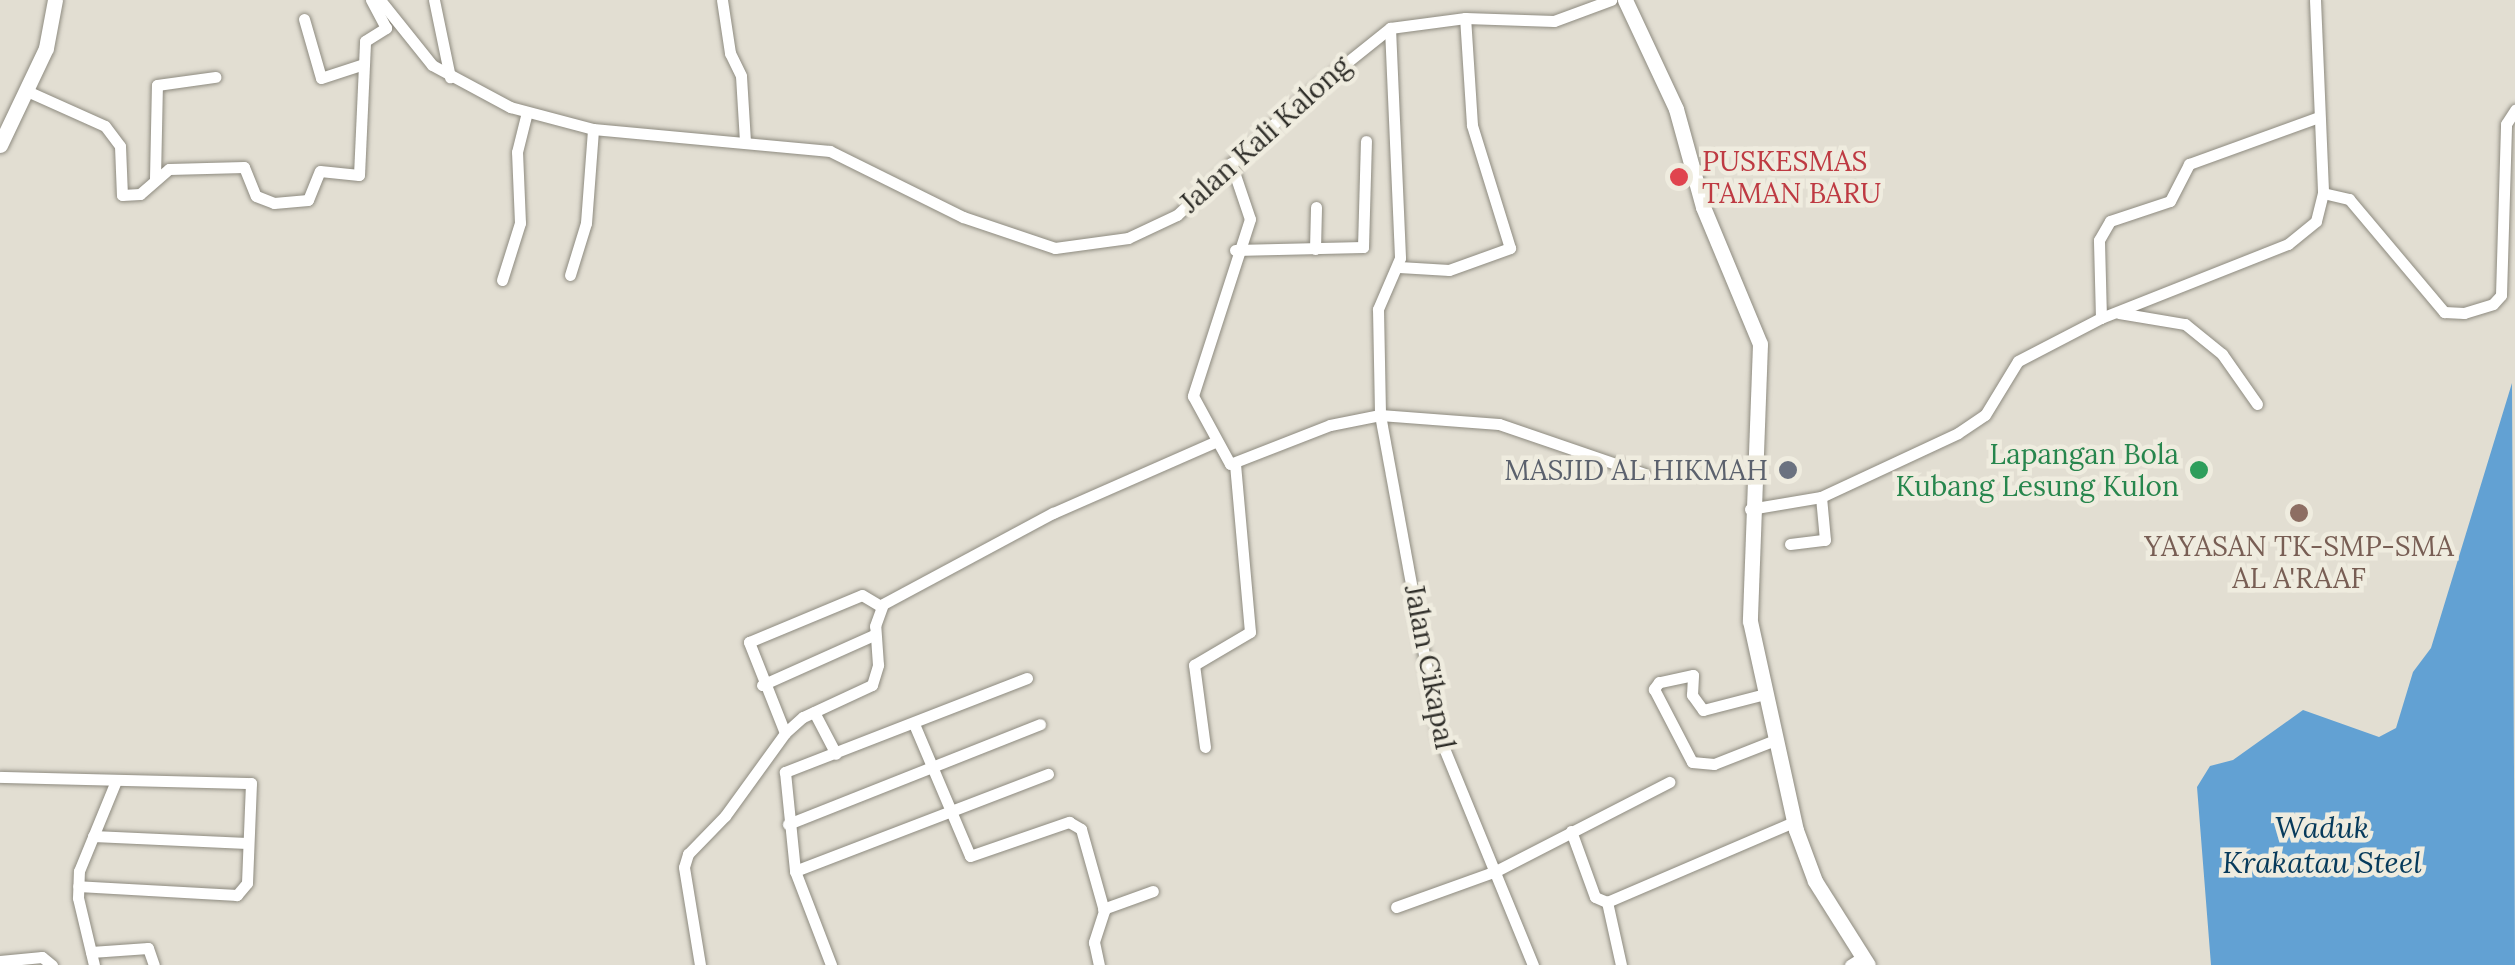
<!DOCTYPE html>
<html>
<head>
<meta charset="utf-8">
<style>
  body { margin:0 }
  #map { position:relative; width:2515px; height:965px; overflow:hidden; background:#e2ded2; font-family:Lora,serif }
  div>[style] { position:absolute }
  .water>* { inset:0; background:#62a1d3 }
  .roads { filter:drop-shadow(0 0 2px #8e8b80) drop-shadow(0 0 2px #8e8b80) }
  .street>* { height:11px; margin:-5.5px; padding:0 5.5px; transform-origin:5.5px; border-radius:5.5px; background:#fff }
  .secondary>* { height:15px; margin:-7.5px; padding:0 7.5px; transform-origin:7.5px; border-radius:7.5px; background:#fff }
  .dots>* { width:28px; height:28px; translate:-50% -50%; box-sizing:border-box; border:5px solid #efecdf; border-radius:50% }
  span { translate:-50% -50%; white-space:nowrap; text-align:center; line-height:1.15; -webkit-text-stroke:9px #efecdf; paint-order:stroke }
  .street-label { font-size:28px; color:#2f2e29 }
  .health-label { font-size:28px; color:#be3a42 }
  .left { translate:0 -50%; text-align:left }
  .leisure-label { font-size:28px; color:#27864d }
  .right { translate:-100% -50%; text-align:right }
  .worship-label { font-size:28px; color:#5b616d }
  .education-label { font-size:28px; color:#785e54 }
  .water-label { font-size:30px; color:#063a5b; font-style:italic }
</style>
</head>
<body>
<div id="map">
  <div class="water">
    <i style="clip-path:polygon(2512px 383px,2515px 965px,2211px 965px,2197px 787px,2210px 766px,2233px 760px,2303px 710px,2379px 737px,2396px 728px,2413px 672px,2431px 648px)"></i>
  </div>
  <div class="roads">
    <div class="street">
      <i style="left:380px;top:0;width:83px;rotate:51.3deg"></i>
      <i style="left:432px;top:65px;width:89px;rotate:28.3deg"></i>
      <i style="left:510px;top:107px;width:86px;rotate:14.8deg"></i>
      <i style="left:593px;top:129px;width:238px;rotate:5.3deg"></i>
      <i style="left:830px;top:151px;width:148px;rotate:26.4deg"></i>
      <i style="left:963px;top:217px;width:97px;rotate:18.6deg"></i>
      <i style="left:1055px;top:248px;width:74px;rotate:-7.8deg"></i>
      <i style="left:1128px;top:238px;width:54px;rotate:-25.1deg"></i>
      <i style="left:1177px;top:215px;width:162px;rotate:-43.2deg"></i>
      <i style="left:1295px;top:104px;width:122px;rotate:-38.7deg"></i>
      <i style="left:1390px;top:28px;width:76px;rotate:-7.6deg"></i>
      <i style="left:1465px;top:18px;width:89px;rotate:1.9deg"></i>
      <i style="left:1554px;top:21px;width:61px;rotate:-20.2deg"></i>
      <i style="left:434px;top:0;width:79px;rotate:78.3deg"></i>
      <i style="left:722px;top:0;width:54px;rotate:81.4deg"></i>
      <i style="left:730px;top:53px;width:25px;rotate:64deg"></i>
      <i style="left:741px;top:76px;width:66px;rotate:86.5deg"></i>
      <i style="left:2315px;top:0;width:193px;rotate:87.6deg"></i>
      <i style="left:2323px;top:193px;width:27px;rotate:13deg"></i>
      <i style="left:2349px;top:199px;width:148px;rotate:49.9deg"></i>
      <i style="left:2444px;top:312px;width:20px;rotate:3deg"></i>
      <i style="left:2464px;top:313px;width:30px;rotate:-17deg"></i>
      <i style="left:2493px;top:304px;width:12px;rotate:-48deg"></i>
      <i style="left:2501px;top:295px;width:171px;rotate:-88.3deg"></i>
      <i style="left:2506px;top:124px;width:17px;rotate:-57deg"></i>
      <i style="left:304px;top:19px;width:61px;rotate:73.9deg"></i>
      <i style="left:321px;top:78px;width:45px;rotate:-18deg"></i>
      <i style="left:1390px;top:28px;width:230px;rotate:87.5deg"></i>
      <i style="left:1400px;top:258px;width:56px;rotate:113.3deg"></i>
      <i style="left:1378px;top:309px;width:106px;rotate:88.9deg"></i>
      <i style="left:1380px;top:415px;width:326px;rotate:79.6deg"></i>
      <i style="left:1439px;top:736px;width:248px;rotate:67.7deg"></i>
      <i style="left:27px;top:91px;width:85px;rotate:24.2deg"></i>
      <i style="left:105px;top:126px;width:25px;rotate:53deg"></i>
      <i style="left:120px;top:146px;width:49px;rotate:87.7deg"></i>
      <i style="left:122px;top:195px;width:18px;rotate:-3deg"></i>
      <i style="left:140px;top:194px;width:38px;rotate:-41deg"></i>
      <i style="left:169px;top:169px;width:75px;rotate:-1.5deg"></i>
      <i style="left:244px;top:167px;width:31px;rotate:68deg"></i>
      <i style="left:256px;top:196px;width:19px;rotate:21deg"></i>
      <i style="left:274px;top:203px;width:34px;rotate:-5deg"></i>
      <i style="left:308px;top:200px;width:31px;rotate:-68deg"></i>
      <i style="left:320px;top:171px;width:39px;rotate:6deg"></i>
      <i style="left:359px;top:175px;width:134px;rotate:-87.4deg"></i>
      <i style="left:365px;top:41px;width:25px;rotate:-32deg"></i>
      <i style="left:386px;top:28px;width:32px;rotate:-118deg"></i>
      <i style="left:1231px;top:163px;width:59px;rotate:71.3deg"></i>
      <i style="left:1250px;top:219px;width:186px;rotate:107.9deg"></i>
      <i style="left:1193px;top:396px;width:77px;rotate:61.4deg"></i>
      <i style="left:1230px;top:464px;width:107px;rotate:-21.3deg"></i>
      <i style="left:1330px;top:425px;width:51px;rotate:-11.3deg"></i>
      <i style="left:1380px;top:415px;width:119px;rotate:4.3deg"></i>
      <i style="left:1499px;top:424px;width:154px;rotate:18.9deg"></i>
      <i style="left:155px;top:178px;width:93px;rotate:-88.8deg"></i>
      <i style="left:157px;top:85px;width:59px;rotate:-7.9deg"></i>
      <i style="left:1315px;top:249px;width:42px;rotate:-88.6deg"></i>
      <i style="left:1235px;top:250px;width:128px;rotate:-1.3deg"></i>
      <i style="left:1363px;top:247px;width:106px;rotate:-88.4deg"></i>
      <i style="left:1399px;top:267px;width:50px;rotate:3.4deg"></i>
      <i style="left:1449px;top:270px;width:65px;rotate:-19.8deg"></i>
      <i style="left:1510px;top:248px;width:129px;rotate:-107.2deg"></i>
      <i style="left:1472px;top:125px;width:107px;rotate:-93.7deg"></i>
      <i style="left:570px;top:275px;width:54px;rotate:-72.9deg"></i>
      <i style="left:586px;top:223px;width:94px;rotate:-85.7deg"></i>
      <i style="left:502px;top:280px;width:60px;rotate:-72.5deg"></i>
      <i style="left:520px;top:223px;width:71px;rotate:-92.4deg"></i>
      <i style="left:517px;top:152px;width:41px;rotate:-76deg"></i>
      <i style="left:2119px;top:313px;width:67px;rotate:9.5deg"></i>
      <i style="left:2185px;top:324px;width:48px;rotate:39deg"></i>
      <i style="left:2222px;top:354px;width:61px;rotate:55deg"></i>
      <i style="left:2101px;top:318px;width:78px;rotate:-91.5deg"></i>
      <i style="left:2099px;top:240px;width:22px;rotate:-60deg"></i>
      <i style="left:2110px;top:221px;width:63px;rotate:-18.4deg"></i>
      <i style="left:2170px;top:201px;width:42px;rotate:-62.8deg"></i>
      <i style="left:2189px;top:164px;width:138px;rotate:-19.9deg"></i>
      <i style="left:1750px;top:509px;width:72px;rotate:-9.6deg"></i>
      <i style="left:1821px;top:497px;width:151px;rotate:-25deg"></i>
      <i style="left:1958px;top:433px;width:32px;rotate:-34deg"></i>
      <i style="left:1985px;top:415px;width:63px;rotate:-58.6deg"></i>
      <i style="left:2018px;top:361px;width:93px;rotate:-27.4deg"></i>
      <i style="left:2101px;top:318px;width:201px;rotate:-21.6deg"></i>
      <i style="left:2288px;top:244px;width:36px;rotate:-39deg"></i>
      <i style="left:2316px;top:221px;width:29px;rotate:-76deg"></i>
      <i style="left:1790px;top:544px;width:35px;rotate:-7deg"></i>
      <i style="left:1825px;top:540px;width:43px;rotate:-95.3deg"></i>
      <i style="left:1027px;top:678px;width:260px;rotate:158.8deg"></i>
      <i style="left:785px;top:772px;width:100px;rotate:84.2deg"></i>
      <i style="left:795px;top:871px;width:271px;rotate:-21deg"></i>
      <i style="left:762px;top:685px;width:123px;rotate:-24.1deg"></i>
      <i style="left:1765px;top:694px;width:64px;rotate:165.5deg"></i>
      <i style="left:1703px;top:710px;width:19px;rotate:-126deg"></i>
      <i style="left:1692px;top:695px;width:20px;rotate:-87deg"></i>
      <i style="left:1693px;top:675px;width:35px;rotate:168deg"></i>
      <i style="left:1659px;top:682px;width:9px;rotate:126deg"></i>
      <i style="left:1654px;top:689px;width:82px;rotate:62.5deg"></i>
      <i style="left:1692px;top:762px;width:22px;rotate:5deg"></i>
      <i style="left:1714px;top:764px;width:66px;rotate:-21.5deg"></i>
      <i style="left:814px;top:712px;width:47px;rotate:62.4deg"></i>
      <i style="left:914px;top:724px;width:143px;rotate:67deg"></i>
      <i style="left:970px;top:856px;width:105px;rotate:-19deg"></i>
      <i style="left:1069px;top:822px;width:14px;rotate:30deg"></i>
      <i style="left:1081px;top:829px;width:85px;rotate:74.3deg"></i>
      <i style="left:1104px;top:911px;width:33px;rotate:108deg"></i>
      <i style="left:1094px;top:942px;width:24px;rotate:78deg"></i>
      <i style="left:785px;top:733px;width:98px;rotate:-111.6deg"></i>
      <i style="left:749px;top:642px;width:122px;rotate:-22.6deg"></i>
      <i style="left:862px;top:595px;width:21px;rotate:31deg"></i>
      <i style="left:1205px;top:747px;width:83px;rotate:-97.6deg"></i>
      <i style="left:1194px;top:665px;width:65px;rotate:-30.5deg"></i>
      <i style="left:1250px;top:632px;width:168px;rotate:-95.1deg"></i>
      <i style="left:0;top:777px;width:251px;rotate:1.4deg"></i>
      <i style="left:251px;top:783px;width:100px;rotate:92.3deg"></i>
      <i style="left:247px;top:883px;width:16px;rotate:130deg"></i>
      <i style="left:237px;top:895px;width:159px;rotate:-176.8deg"></i>
      <i style="left:788px;top:824px;width:271px;rotate:-21.6deg"></i>
      <i style="left:1571px;top:831px;width:70px;rotate:70deg"></i>
      <i style="left:1595px;top:897px;width:13px;rotate:23deg"></i>
      <i style="left:93px;top:836px;width:154px;rotate:2.6deg"></i>
      <i style="left:795px;top:871px;width:101px;rotate:69deg"></i>
      <i style="left:1396px;top:907px;width:106px;rotate:-19.8deg"></i>
      <i style="left:1496px;top:871px;width:195px;rotate:-27.2deg"></i>
      <i style="left:1103px;top:909px;width:53px;rotate:-19.8deg"></i>
      <i style="left:91px;top:952px;width:57px;rotate:-4deg"></i>
      <i style="left:148px;top:948px;width:18px;rotate:71deg"></i>
      <i style="left:0;top:961px;width:42px;rotate:-5.4deg"></i>
      <i style="left:42px;top:957px;width:13px;rotate:39deg"></i>
      <i style="left:94px;top:965px;width:69px;rotate:-103.4deg"></i>
      <i style="left:78px;top:898px;width:27px;rotate:-88deg"></i>
      <i style="left:79px;top:871px;width:97px;rotate:-67.7deg"></i>
      <i style="left:700px;top:965px;width:99px;rotate:-99.3deg"></i>
      <i style="left:684px;top:867px;width:14px;rotate:-73deg"></i>
      <i style="left:688px;top:854px;width:53px;rotate:-45.8deg"></i>
      <i style="left:725px;top:816px;width:102px;rotate:-54.1deg"></i>
      <i style="left:785px;top:733px;width:24px;rotate:-42deg"></i>
      <i style="left:803px;top:717px;width:76px;rotate:-24.9deg"></i>
      <i style="left:872px;top:685px;width:21px;rotate:-73deg"></i>
      <i style="left:878px;top:665px;width:39px;rotate:-94deg"></i>
      <i style="left:875px;top:626px;width:23px;rotate:-70deg"></i>
      <i style="left:883px;top:604px;width:193px;rotate:-28.2deg"></i>
      <i style="left:1053px;top:513px;width:177px;rotate:-23.7deg"></i>
      <i style="left:1621px;top:965px;width:65px;rotate:-102.5deg"></i>
      <i style="left:1607px;top:902px;width:203px;rotate:-23.2deg"></i>
      <i style="left:1850px;top:965px;width:15px;rotate:-32deg"></i>
    </div>
    <div class="secondary">
      <i style="left:1625px;top:0;width:120px;rotate:64.9deg"></i>
      <i style="left:1676px;top:109px;width:102px;rotate:74.6deg"></i>
      <i style="left:1703px;top:207px;width:148px;rotate:67.4deg"></i>
      <i style="left:1760px;top:344px;width:277px;rotate:92.1deg"></i>
      <i style="left:1750px;top:621px;width:214px;rotate:77.6deg"></i>
      <i style="left:1796px;top:830px;width:54px;rotate:69.6deg"></i>
      <i style="left:1815px;top:881px;width:99px;rotate:57.8deg"></i>
      <i style="left:0;top:145px;width:107px;rotate:-64.6deg"></i>
      <i style="left:46px;top:48px;width:49px;rotate:-79.4deg"></i>
    </div>
  </div>
  <div class="dots">
    <i style="left:1679px;top:177px;background:#e0444e"></i>
    <i style="left:1788px;top:470px;background:#6b7280"></i>
    <i style="left:2199px;top:470px;background:#2e9e5b"></i>
    <i style="left:2299px;top:513px;background:#8d6e63"></i>
  </div>
  <div class="street-label">
    <span style="left:1265px;top:134px;rotate:-42deg">Jalan Kali Kalong</span>
    <span style="left:1430px;top:667px;rotate:79deg">Jalan Cikapal</span>
  </div>
  <div class="health-label">
    <span class="left" style="left:1702px;top:177px">PUSKESMAS<br>TAMAN BARU</span>
  </div>
  <div class="leisure-label">
    <span class="right" style="left:2179px;top:470px">Lapangan Bola<br>Kubang Lesung Kulon</span>
  </div>
  <div class="worship-label">
    <span class="right" style="left:1768px;top:470px">MASJID AL HIKMAH</span>
  </div>
  <div class="education-label">
    <span style="left:2299px;top:562px">YAYASAN TK-SMP-SMA<br>AL A'RAAF</span>
  </div>
  <div class="water-label">
    <span style="left:2322px;top:844px">Waduk<br>Krakatau Steel</span>
  </div>
</div>
</body>
</html>
